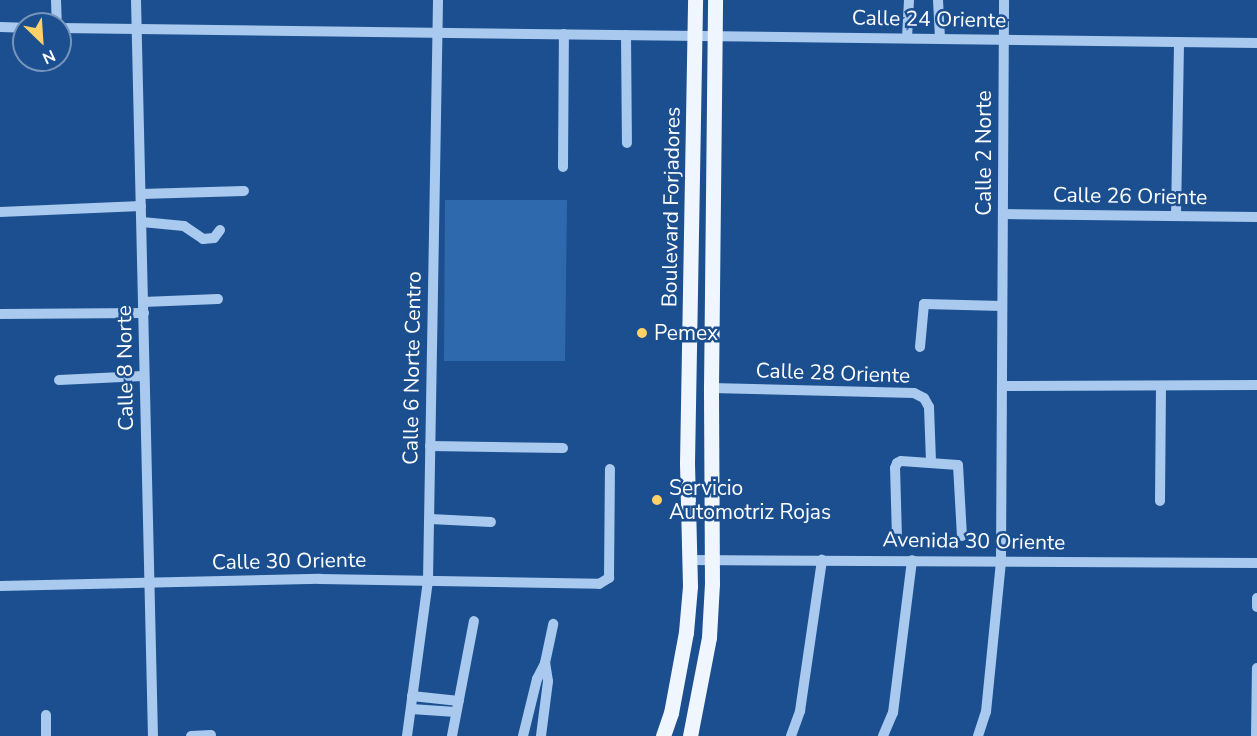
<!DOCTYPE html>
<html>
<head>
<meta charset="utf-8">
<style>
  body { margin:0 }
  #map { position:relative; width:1257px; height:736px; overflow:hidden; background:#1b4f8f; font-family:"Nunito Sans",sans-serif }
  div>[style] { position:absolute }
  .green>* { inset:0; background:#2e69ad }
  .minor>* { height:10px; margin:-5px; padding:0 5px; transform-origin:5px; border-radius:5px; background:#a9c9ee }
  .major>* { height:15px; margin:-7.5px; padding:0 7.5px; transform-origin:7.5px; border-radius:7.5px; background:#f0f6ff }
  .dots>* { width:16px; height:16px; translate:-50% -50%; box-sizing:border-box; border:3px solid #1b4f8f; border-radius:50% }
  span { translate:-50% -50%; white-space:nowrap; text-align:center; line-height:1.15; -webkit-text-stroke:5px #1b4f8f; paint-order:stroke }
  .street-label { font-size:21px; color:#fff }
  .poi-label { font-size:21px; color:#fff }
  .left { translate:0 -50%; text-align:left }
  .north { position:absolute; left:12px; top:12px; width:60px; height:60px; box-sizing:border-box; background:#1b4f8f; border:2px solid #7695bc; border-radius:50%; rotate:155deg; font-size:16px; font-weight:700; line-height:24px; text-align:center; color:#fff }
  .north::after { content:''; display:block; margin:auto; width:21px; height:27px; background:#ffd166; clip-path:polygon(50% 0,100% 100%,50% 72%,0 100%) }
</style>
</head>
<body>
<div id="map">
  <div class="green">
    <i style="clip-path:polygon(445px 200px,567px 200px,565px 361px,444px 361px)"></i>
  </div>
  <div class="minor">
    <i style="left:56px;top:0;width:24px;rotate:88deg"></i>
    <i style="left:136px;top:0;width:736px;rotate:88.68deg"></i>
    <i style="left:938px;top:0;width:39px;rotate:87deg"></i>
    <i style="left:0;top:27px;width:24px;rotate:2deg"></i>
    <i style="left:60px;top:28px;width:1197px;rotate:0.72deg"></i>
    <i style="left:626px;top:35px;width:108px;rotate:89.5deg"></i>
    <i style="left:907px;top:38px;width:38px;rotate:-87deg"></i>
    <i style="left:563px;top:167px;width:133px;rotate:-89.6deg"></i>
    <i style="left:141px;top:194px;width:103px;rotate:-1.7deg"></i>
    <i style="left:0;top:212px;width:141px;rotate:-2.4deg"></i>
    <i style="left:1003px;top:214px;width:254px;rotate:0.7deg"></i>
    <i style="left:1176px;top:216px;width:174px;rotate:-89deg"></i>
    <i style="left:142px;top:222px;width:42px;rotate:5.4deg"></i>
    <i style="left:184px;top:226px;width:23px;rotate:34deg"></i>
    <i style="left:203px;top:239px;width:11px;rotate:-5deg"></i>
    <i style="left:214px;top:238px;width:10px;rotate:-53deg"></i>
    <i style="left:143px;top:302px;width:75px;rotate:-2.3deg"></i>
    <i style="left:0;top:314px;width:144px;rotate:-0.4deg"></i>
    <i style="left:920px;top:347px;width:43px;rotate:-84.7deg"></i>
    <i style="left:924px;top:304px;width:78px;rotate:1.5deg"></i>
    <i style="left:59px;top:380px;width:84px;rotate:-2.7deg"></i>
    <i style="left:1002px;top:386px;width:255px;rotate:-0.2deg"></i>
    <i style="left:711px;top:388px;width:203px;rotate:1.4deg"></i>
    <i style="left:914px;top:393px;width:11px;rotate:27deg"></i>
    <i style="left:924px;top:398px;width:10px;rotate:61deg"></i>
    <i style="left:929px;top:407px;width:55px;rotate:87.9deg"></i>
    <i style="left:430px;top:446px;width:133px;rotate:0.9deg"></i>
    <i style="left:1160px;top:501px;width:115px;rotate:-89.5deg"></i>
    <i style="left:430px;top:519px;width:61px;rotate:2.8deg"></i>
    <i style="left:897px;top:538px;width:70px;rotate:-91.6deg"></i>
    <i style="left:895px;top:468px;width:5px;rotate:-68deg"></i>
    <i style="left:897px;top:463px;width:4px;rotate:-27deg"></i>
    <i style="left:901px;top:461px;width:57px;rotate:4deg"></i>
    <i style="left:958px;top:465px;width:71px;rotate:86.8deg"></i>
    <i style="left:690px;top:560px;width:567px;rotate:0.3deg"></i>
    <i style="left:0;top:586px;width:320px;rotate:-1.3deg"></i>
    <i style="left:320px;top:579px;width:279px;rotate:1deg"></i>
    <i style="left:599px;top:584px;width:12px;rotate:-31deg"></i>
    <i style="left:609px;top:578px;width:109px;rotate:-89.5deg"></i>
    <i style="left:1257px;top:598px;width:9px;rotate:90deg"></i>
    <i style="left:412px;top:696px;width:47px;rotate:6.1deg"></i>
    <i style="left:411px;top:709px;width:45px;rotate:3.8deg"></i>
    <i style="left:46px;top:715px;width:21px;rotate:90deg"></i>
    <i style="left:191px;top:736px;width:20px;rotate:-3deg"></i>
    <i style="left:407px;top:736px;width:157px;rotate:-82.3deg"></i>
    <i style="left:428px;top:580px;width:580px;rotate:-89.01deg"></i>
    <i style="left:452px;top:736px;width:117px;rotate:-79.2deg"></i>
    <i style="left:523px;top:736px;width:59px;rotate:-76.2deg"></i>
    <i style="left:537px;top:679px;width:18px;rotate:-63deg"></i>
    <i style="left:545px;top:663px;width:40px;rotate:-78deg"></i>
    <i style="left:541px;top:736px;width:55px;rotate:-82.7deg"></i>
    <i style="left:548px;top:681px;width:18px;rotate:-99deg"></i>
    <i style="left:791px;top:736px;width:27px;rotate:-70deg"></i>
    <i style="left:800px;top:711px;width:153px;rotate:-81.7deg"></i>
    <i style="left:883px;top:736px;width:25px;rotate:-67deg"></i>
    <i style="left:893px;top:713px;width:154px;rotate:-82.9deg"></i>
    <i style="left:978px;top:736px;width:25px;rotate:-72deg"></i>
    <i style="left:986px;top:712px;width:152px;rotate:-84.3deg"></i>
    <i style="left:1001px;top:561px;width:561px;rotate:-89.69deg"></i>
    <i style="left:1256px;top:736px;width:68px;rotate:-89.2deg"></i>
  </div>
  <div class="major">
    <i style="left:663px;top:736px;width:24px;rotate:-71deg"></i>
    <i style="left:671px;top:713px;width:82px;rotate:-79.5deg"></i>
    <i style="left:686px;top:632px;width:46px;rotate:-85deg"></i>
    <i style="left:690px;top:586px;width:123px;rotate:-91.4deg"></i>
    <i style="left:687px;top:463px;width:463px;rotate:-89deg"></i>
    <i style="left:690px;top:736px;width:101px;rotate:-79.1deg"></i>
    <i style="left:709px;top:637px;width:53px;rotate:-86.8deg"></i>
    <i style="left:712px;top:584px;width:196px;rotate:-90.3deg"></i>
    <i style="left:711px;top:388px;width:388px;rotate:-89.4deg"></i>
  </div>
  <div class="dots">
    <i style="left:642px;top:333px;background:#ffd166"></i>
    <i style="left:657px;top:500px;background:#ffd166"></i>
  </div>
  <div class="street-label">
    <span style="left:929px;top:19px;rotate:1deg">Calle 24 Oriente</span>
    <span style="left:984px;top:153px;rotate:-90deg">Calle 2 Norte</span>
    <span style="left:1130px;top:196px;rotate:1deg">Calle 26 Oriente</span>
    <span style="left:671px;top:207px;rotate:-89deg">Boulevard Forjadores</span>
    <span style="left:125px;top:368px;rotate:-91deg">Calle 8 Norte</span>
    <span style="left:412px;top:368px;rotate:-89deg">Calle 6 Norte Centro</span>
    <span style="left:833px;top:373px;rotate:2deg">Calle 28 Oriente</span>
    <span style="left:974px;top:541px;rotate:1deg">Avenida 30 Oriente</span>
    <span style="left:289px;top:561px;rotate:-1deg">Calle 30 Oriente</span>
  </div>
  <div class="poi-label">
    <span class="left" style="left:654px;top:333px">Pemex</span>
    <span class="left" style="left:669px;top:500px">Servicio<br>Automotriz Rojas</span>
  </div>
  <div class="north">N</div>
</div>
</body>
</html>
